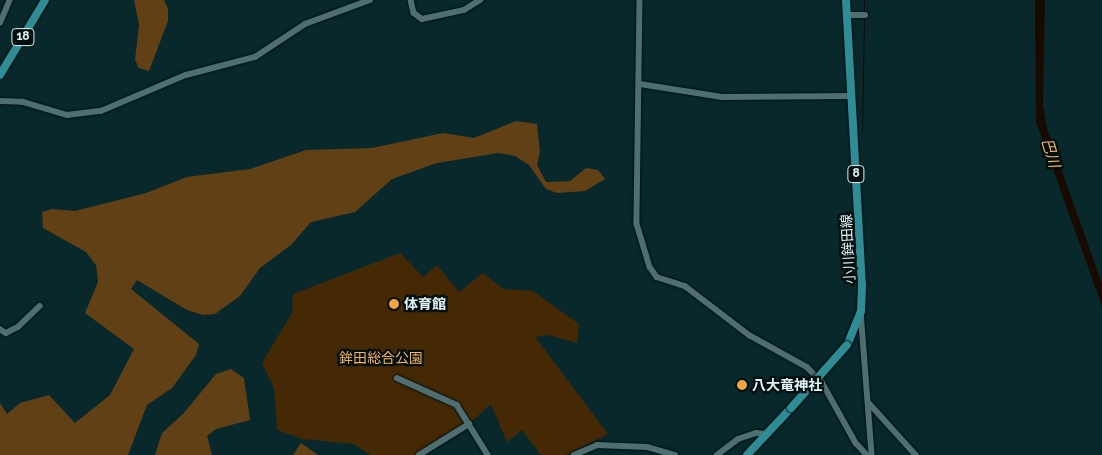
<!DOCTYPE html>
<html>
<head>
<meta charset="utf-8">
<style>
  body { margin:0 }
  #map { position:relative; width:1102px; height:455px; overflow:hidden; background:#08282b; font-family:Raleway,"Noto Sans JP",sans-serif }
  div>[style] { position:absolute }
  .green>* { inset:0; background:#452905 }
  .forest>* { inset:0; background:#624015 }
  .water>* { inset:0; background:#180a00 }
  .stream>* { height:1px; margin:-0.5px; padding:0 0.5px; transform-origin:0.5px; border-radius:0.5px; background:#180a00 }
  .roads { filter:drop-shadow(0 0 1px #001012) drop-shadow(0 0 1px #001012) }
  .minor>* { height:5.5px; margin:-2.75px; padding:0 2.75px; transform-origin:2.75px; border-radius:2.75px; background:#4f6e71 }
  .major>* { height:8px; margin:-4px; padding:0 4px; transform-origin:4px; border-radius:4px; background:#308c94 }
  .bridges { filter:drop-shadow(0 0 1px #001012) drop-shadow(0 0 1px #001012) }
  .major-bridge>* { height:8px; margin:-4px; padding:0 4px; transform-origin:4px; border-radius:4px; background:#308c94 }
  .dots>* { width:14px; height:14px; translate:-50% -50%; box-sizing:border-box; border:2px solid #040f10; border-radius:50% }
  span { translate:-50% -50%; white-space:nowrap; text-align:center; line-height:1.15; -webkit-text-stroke:4.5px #040f10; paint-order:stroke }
  .shield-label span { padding:1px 4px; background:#040f10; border:1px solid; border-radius:4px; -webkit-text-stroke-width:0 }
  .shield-label { font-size:12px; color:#e2f3f5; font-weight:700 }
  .street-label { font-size:14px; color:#e2f3f5 }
  .poi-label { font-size:14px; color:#e2f3f5; font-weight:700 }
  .left { translate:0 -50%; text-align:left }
  .park-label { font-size:14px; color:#f7b365 }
  .water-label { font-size:15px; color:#fcb86a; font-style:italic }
</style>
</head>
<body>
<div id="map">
  <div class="green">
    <i style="clip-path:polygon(400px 253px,423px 277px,437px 265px,459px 292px,483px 273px,503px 289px,533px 291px,579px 324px,577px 343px,548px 335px,535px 337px,608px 434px,566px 455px,541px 455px,522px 430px,507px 442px,491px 404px,469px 424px,419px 455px,370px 455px,354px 444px,302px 439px,277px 430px,274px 388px,262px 363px,292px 313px,293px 294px)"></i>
  </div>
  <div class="forest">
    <i style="clip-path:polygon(134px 0,164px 0,168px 9px,168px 21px,149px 71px,139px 68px,135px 60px,139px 24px)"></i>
    <i style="clip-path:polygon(516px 121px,537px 124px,540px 152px,537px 165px,546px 182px,570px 181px,586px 168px,598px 170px,605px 179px,585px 191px,557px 193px,546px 189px,529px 165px,515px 156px,498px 153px,437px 163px,392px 179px,355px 212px,311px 222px,291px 245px,260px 268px,240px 296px,215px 314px,203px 315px,187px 310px,137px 280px,131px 289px,199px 344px,196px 355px,172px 388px,147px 405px,128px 455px,0 455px,0 403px,7px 414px,20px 403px,49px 395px,75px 423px,110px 395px,134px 349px,85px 313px,98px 282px,96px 265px,86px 252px,43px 228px,42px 212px,52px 209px,75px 211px,146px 193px,187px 177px,250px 169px,306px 150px,372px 148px,443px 133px,474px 138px)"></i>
    <i style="clip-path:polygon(231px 369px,244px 378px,250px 420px,216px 429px,207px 436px,212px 455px,155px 455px,162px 433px,183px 414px,216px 374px)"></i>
    <i style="clip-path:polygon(301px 443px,318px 455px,293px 455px)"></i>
  </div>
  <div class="water">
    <i style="clip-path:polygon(1035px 0,1045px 0,1043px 105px,1047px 129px,1102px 284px,1102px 306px,1036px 122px)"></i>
  </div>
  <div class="stream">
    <i style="left:864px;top:13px;width:13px;rotate:-90deg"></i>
    <i style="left:862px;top:133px;width:116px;rotate:-89deg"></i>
  </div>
  <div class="roads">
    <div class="minor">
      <i style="left:411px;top:0;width:13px;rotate:77deg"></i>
      <i style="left:414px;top:13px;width:10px;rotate:37deg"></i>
      <i style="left:422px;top:19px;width:43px;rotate:-12.1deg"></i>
      <i style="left:464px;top:10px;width:19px;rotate:-32deg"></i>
      <i style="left:640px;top:0;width:224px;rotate:90.8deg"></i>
      <i style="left:637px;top:224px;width:45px;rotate:73.2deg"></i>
      <i style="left:650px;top:267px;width:12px;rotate:55deg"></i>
      <i style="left:657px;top:277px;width:29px;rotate:18deg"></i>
      <i style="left:685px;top:286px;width:81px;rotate:37.4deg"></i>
      <i style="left:749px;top:335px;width:66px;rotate:28.9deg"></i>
      <i style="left:807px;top:367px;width:21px;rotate:45deg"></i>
      <i style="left:822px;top:382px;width:70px;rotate:60.9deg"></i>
      <i style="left:856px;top:443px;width:16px;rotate:47deg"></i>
      <i style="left:847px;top:15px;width:18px"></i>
      <i style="left:0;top:23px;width:25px;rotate:-67deg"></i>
      <i style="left:640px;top:84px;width:83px;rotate:9deg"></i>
      <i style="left:722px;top:97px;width:130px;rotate:-0.4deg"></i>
      <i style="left:0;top:101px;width:23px;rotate:2deg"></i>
      <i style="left:23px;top:102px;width:46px;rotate:16.5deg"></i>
      <i style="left:67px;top:115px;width:34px;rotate:-7deg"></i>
      <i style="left:101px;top:111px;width:92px;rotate:-23deg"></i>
      <i style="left:186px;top:75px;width:71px;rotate:-14.6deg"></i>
      <i style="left:255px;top:57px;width:60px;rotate:-33.4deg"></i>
      <i style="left:305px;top:24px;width:69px;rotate:-20.3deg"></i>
      <i style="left:861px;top:311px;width:144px;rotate:85.6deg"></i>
      <i style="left:0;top:329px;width:7px;rotate:34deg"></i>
      <i style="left:6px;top:333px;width:13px;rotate:-27deg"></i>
      <i style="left:18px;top:327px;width:30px;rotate:-44deg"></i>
      <i style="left:397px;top:378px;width:66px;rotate:24.2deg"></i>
      <i style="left:457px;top:405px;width:59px;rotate:58.2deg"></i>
      <i style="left:870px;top:404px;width:69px;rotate:48deg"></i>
      <i style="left:419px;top:455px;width:59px;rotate:-31.8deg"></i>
      <i style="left:574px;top:455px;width:25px;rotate:-23deg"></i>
      <i style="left:597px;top:445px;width:50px;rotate:2.3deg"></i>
      <i style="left:647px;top:447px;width:29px;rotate:16deg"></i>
      <i style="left:717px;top:455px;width:26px;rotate:-37deg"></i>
      <i style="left:738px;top:439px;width:19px;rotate:-18deg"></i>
      <i style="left:756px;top:433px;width:11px;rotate:5deg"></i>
    </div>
    <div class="major">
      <i style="left:846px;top:0;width:285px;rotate:86.8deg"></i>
      <i style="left:862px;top:285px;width:26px;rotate:92deg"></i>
      <i style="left:861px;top:311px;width:37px;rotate:112deg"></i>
      <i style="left:0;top:75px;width:87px;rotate:-59deg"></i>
      <i style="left:747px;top:455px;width:64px;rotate:-46.9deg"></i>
    </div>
  </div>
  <div class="bridges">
    <div class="major-bridge">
      <i style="left:791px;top:408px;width:84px;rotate:-48.4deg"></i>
    </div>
  </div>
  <div class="dots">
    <i style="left:394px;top:304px;background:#f3a442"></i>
    <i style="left:742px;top:385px;background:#f3a442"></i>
  </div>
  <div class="shield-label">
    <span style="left:23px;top:37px">18</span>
    <span style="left:856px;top:174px">8</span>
  </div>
  <div class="street-label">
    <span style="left:848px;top:249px;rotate:-93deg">小川鉾田線</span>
  </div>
  <div class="poi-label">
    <span class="left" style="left:404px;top:304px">体育館</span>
    <span class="left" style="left:752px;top:385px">八大竜神社</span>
  </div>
  <div class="park-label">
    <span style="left:381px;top:358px">鉾田総合公園</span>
  </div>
  <div class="water-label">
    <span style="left:1050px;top:153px;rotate:73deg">巴川</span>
  </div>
</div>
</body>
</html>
